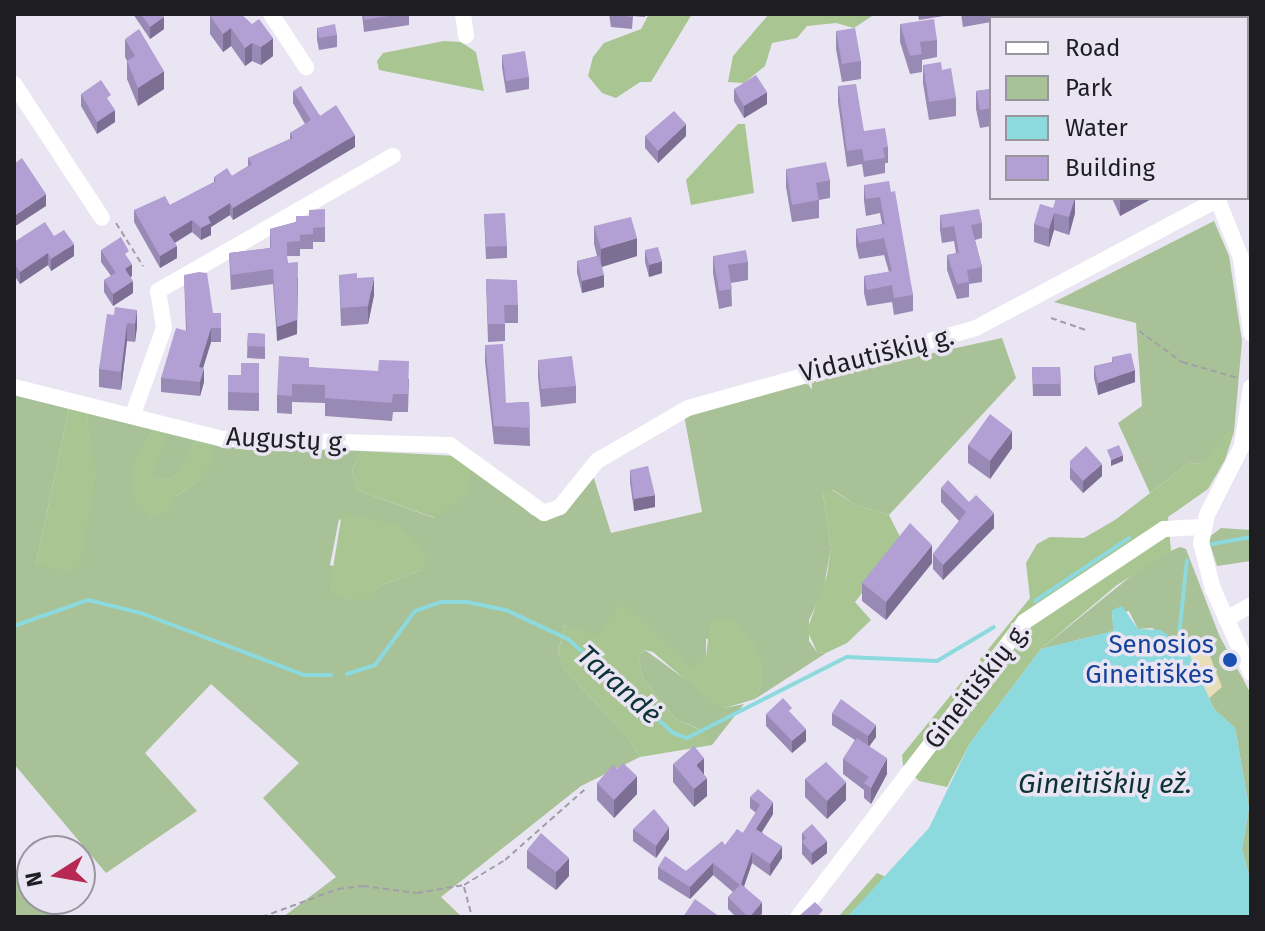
<!DOCTYPE html>
<html>
<head>
<meta charset="utf-8">
<style>
  body { margin:0 }
  #map { position:relative; width:1265px; height:931px; overflow:hidden; background:#eae5f3; font-family:"Fira Sans",sans-serif }
  div>[style] { position:absolute }
  .green>* { inset:0; background:#a8c196 }
  .forest>* { inset:0; background:#a8c592 }
  .sand>* { inset:0; background:#e8deb9 }
  .water>* { inset:0; background:#8cd9de }
  .stream>* { height:4px; margin:-2px; padding:0 2px; transform-origin:2px; border-radius:2px; background:#8cd9de }
  .path>* { height:2px; margin-top:-1px; transform-origin:0; background:repeating-linear-gradient(90deg,#a29ea9 0 6px,transparent 0 10px) }
  .minor>* { height:16px; margin:-8px; padding:0 8px; transform-origin:8px; border-radius:8px; background:#fff }
  .wall>* { inset:0; background:#9989b5 }
  .shaded-wall>* { inset:0; background:#7d6f94 }
  .building>* { inset:0; background:#b29fd3 }
  .dots>* { width:22px; height:22px; translate:-50% -50%; box-sizing:border-box; border:4px solid #eae5f3; border-radius:50% }
  span { translate:-50% -50%; white-space:nowrap; text-align:center; line-height:1.15; -webkit-text-stroke:7px #eae5f3; paint-order:stroke }
  .street-label { font-size:26px; color:#1e1d22 }
  .transit-label { font-size:26px; color:#164399 }
  .right { translate:-100% -50%; text-align:right }
  .water-label { font-size:28px; color:#0d3336; font-style:italic }
  .frame { position:absolute; inset:0; border:16px solid #1e1d22; pointer-events:none }
  .legend { position:absolute; left:989px; top:16px; width:260px; height:184px; box-sizing:border-box; background:#eae5f3; border:2px solid #98959f; margin:0; padding:10px 14px; list-style:none; font-size:24px; color:#1e1d22 }
  .legend li { display:flex; align-items:center; gap:16px; height:40px }
  .legend b { width:40px; border:2px solid #98959f }
  .north { position:absolute; left:16px; top:835px; width:80px; height:80px; box-sizing:border-box; background:#eae5f3; border:2px solid #98959f; border-radius:50%; rotate:259deg; font-size:22px; font-weight:700; line-height:32px; text-align:center; color:#1e1d22 }
  .north::after { content:''; display:block; margin:auto; width:28px; height:36px; background:#b82854; clip-path:polygon(50% 0,100% 100%,50% 72%,0 100%) }
</style>
</head>
<body>
<div id="map">
  <div class="green">
    <i style="clip-path:polygon(1214px 221px,1229px 256px,1242px 341px,1234px 432px,1200px 463px,1188px 464px,1150px 493px,1118px 423px,1142px 406px,1136px 323px,1054px 302px)"></i>
    <i style="clip-path:polygon(evenodd,1002px 338px,1016px 378px,889px 515px,856px 505px,833px 490px,823px 494px,831px 548px,823px 591px,809px 620px,809px 641px,817px 652px,826px 653px,755px 699px,762px 683px,706px 638px,706px 657px,700px 666px,690px 668px,623px 604px,596px 637px,564px 625px,558px 655px,566px 671px,627px 736px,640px 757px,581px 786px,441px 897px,462px 917px,283px 917px,336px 877px,263px 798px,299px 763px,211px 684px,145px 753px,197px 811px,106px 873px,14px 764px,14px 392px,69px 408px,36px 565px,90px 441px,86px 412px,154px 428px,131px 469px,174px 497px,197px 482px,212px 442px,361px 451px,352px 470px,357px 490px,434px 518px,472px 465px,532px 515px,542px 518px,592px 472px,611px 533px,702px 512px,684px 415px,795px 383px,1002px 338px,339px 519px,422px 570px,382px 585px,330px 565px,339px 519px)"></i>
    <i style="clip-path:polygon(166px 431px,196px 438px,182px 468px,169px 480px,153px 476px,152px 467px)"></i>
    <i style="clip-path:polygon(1221px 528px,1251px 530px,1251px 561px,1217px 566px,1208px 538px)"></i>
    <i style="clip-path:polygon(1180px 547px,1186px 549px,1219px 635px,1251px 694px,1251px 883px,1242px 849px,1249px 808px,1235px 728px,1214px 709px,1188px 651px,1152px 628px,1138px 629px,1129px 611px,1112px 614px,1114px 631px,1041px 649px,1152px 559px)"></i>
    <i style="clip-path:polygon(645px 650px,725px 708px,744px 704px,712px 745px,699px 729px,676px 719px,643px 679px,638px 656px)"></i>
    <i style="clip-path:polygon(14px 867px,32px 887px,32px 899px,43px 899px,59px 917px,14px 917px)"></i>
  </div>
  <div class="forest">
    <i style="clip-path:polygon(649px 14px,692px 14px,651px 82px,640px 82px,616px 98px,602px 93px,588px 76px,593px 57px,604px 43px,641px 29px)"></i>
    <i style="clip-path:polygon(769px 14px,875px 14px,854px 28px,836px 23px,807px 26px,797px 38px,772px 43px,765px 66px,744px 83px,728px 82px,733px 56px)"></i>
    <i style="clip-path:polygon(444px 41px,461px 42px,476px 52px,484px 91px,379px 70px,377px 61px,383px 53px)"></i>
    <i style="clip-path:polygon(738px 124px,745px 124px,754px 193px,691px 205px,686px 180px)"></i>
    <i style="clip-path:polygon(69px 408px,86px 412px,96px 475px,80px 565px,67px 571px,36px 565px)"></i>
    <i style="clip-path:polygon(154px 428px,166px 431px,154px 476px,169px 480px,181px 468px,196px 438px,212px 442px,211px 463px,197px 482px,174px 497px,169px 511px,151px 518px,133px 498px,131px 468px)"></i>
    <i style="clip-path:polygon(1228px 432px,1234px 432px,1225px 460px,1208px 489px,1168px 517px,1171px 551px,1117px 585px,1041px 649px,970px 743px,947px 787px,919px 781px,903px 765px,902px 755px,1030px 598px,1026px 563px,1037px 544px,1050px 537px,1084px 538px,1115px 520px,1188px 464px,1200px 463px)"></i>
    <i style="clip-path:polygon(361px 451px,458px 456px,472px 465px,468px 492px,435px 518px,357px 490px,352px 470px)"></i>
    <i style="clip-path:polygon(832px 490px,856px 505px,889px 515px,902px 541px,855px 602px,871px 620px,847px 643px,826px 653px,817px 652px,807px 630px,827px 575px,831px 548px,823px 494px)"></i>
    <i style="clip-path:polygon(342px 513px,398px 525px,421px 546px,427px 559px,422px 570px,382px 585px,367px 599px,347px 600px,329px 592px)"></i>
    <i style="clip-path:polygon(623px 603px,691px 668px,706px 657px,710px 622px,719px 618px,732px 620px,753px 642px,762px 660px,762px 683px,755px 699px,725px 708px,714px 704px,653px 652px,645px 650px,638px 656px,643px 679px,676px 719px,707px 733px,712px 745px,640px 757px,627px 736px,566px 671px,558px 656px,564px 625px,596px 636px)"></i>
    <i style="clip-path:polygon(877px 873px,886px 877px,847px 917px,838px 917px)"></i>
  </div>
  <div class="sand">
    <i style="clip-path:polygon(1204px 641px,1222px 687px,1208px 699px,1188px 651px)"></i>
  </div>
  <div class="water">
    <i style="clip-path:polygon(1122px 606px,1138px 629px,1161px 630px,1188px 651px,1214px 709px,1235px 728px,1249px 808px,1242px 849px,1251px 883px,1251px 917px,847px 917px,929px 828px,970px 743px,1041px 649px,1113px 631px,1112px 610px)"></i>
  </div>
  <div class="stream">
    <i style="left:1212px;top:544px;width:40px;rotate:-10deg"></i>
    <i style="left:1035px;top:601px;width:113px;rotate:-33.8deg"></i>
    <i style="left:14px;top:626px;width:78px;rotate:-19.4deg"></i>
    <i style="left:88px;top:600px;width:55px;rotate:13.8deg"></i>
    <i style="left:141px;top:613px;width:174px;rotate:20.8deg"></i>
    <i style="left:304px;top:675px;width:27px"></i>
    <i style="left:1178px;top:644px;width:84px;rotate:-83.9deg"></i>
    <i style="left:347px;top:674px;width:29px;rotate:-18deg"></i>
    <i style="left:375px;top:665px;width:67px;rotate:-53.5deg"></i>
    <i style="left:415px;top:611px;width:28px;rotate:-19deg"></i>
    <i style="left:441px;top:602px;width:26px"></i>
    <i style="left:467px;top:602px;width:40px;rotate:12deg"></i>
    <i style="left:506px;top:610px;width:68px;rotate:25.1deg"></i>
    <i style="left:568px;top:639px;width:141px;rotate:41.8deg"></i>
    <i style="left:673px;top:733px;width:15px;rotate:20deg"></i>
    <i style="left:687px;top:738px;width:179px;rotate:-26.9deg"></i>
    <i style="left:847px;top:657px;width:90px;rotate:2.5deg"></i>
    <i style="left:937px;top:661px;width:66px;rotate:-30.8deg"></i>
  </div>
  <div class="path">
    <i style="left:116px;top:223px;width:51px;rotate:57.9deg"></i>
    <i style="left:1051px;top:318px;width:39px;rotate:19deg"></i>
    <i style="left:1139px;top:331px;width:53px;rotate:35.8deg"></i>
    <i style="left:1182px;top:362px;width:58px;rotate:15.9deg"></i>
    <i style="left:464px;top:887px;width:31px;rotate:75deg"></i>
    <i style="left:262px;top:917px;width:81px;rotate:-20.2deg"></i>
    <i style="left:338px;top:889px;width:25px;rotate:-7deg"></i>
    <i style="left:363px;top:886px;width:54px;rotate:7.4deg"></i>
    <i style="left:417px;top:893px;width:48px;rotate:-9.7deg"></i>
    <i style="left:464px;top:885px;width:48px;rotate:-31.4deg"></i>
    <i style="left:505px;top:860px;width:106px;rotate:-41.5deg"></i>
  </div>
  <div class="minor">
    <i style="left:271px;top:14px;width:64px;rotate:56.6deg"></i>
    <i style="left:463px;top:14px;width:22px;rotate:82deg"></i>
    <i style="left:1137px;top:14px;width:4px;rotate:63deg"></i>
    <i style="left:14px;top:84px;width:160px;rotate:56.7deg"></i>
    <i style="left:1247px;top:187px;width:4px;rotate:-27deg"></i>
    <i style="left:1217px;top:198px;width:65px;rotate:68.2deg"></i>
    <i style="left:1241px;top:258px;width:76px;rotate:82.4deg"></i>
    <i style="left:14px;top:387px;width:215px;rotate:14deg"></i>
    <i style="left:223px;top:439px;width:227px;rotate:1.5deg"></i>
    <i style="left:450px;top:445px;width:116px;rotate:35.9deg"></i>
    <i style="left:544px;top:513px;width:17px;rotate:-21deg"></i>
    <i style="left:560px;top:507px;width:59px;rotate:-51.2deg"></i>
    <i style="left:597px;top:461px;width:105px;rotate:-30.2deg"></i>
    <i style="left:688px;top:408px;width:299px;rotate:-15.5deg"></i>
    <i style="left:976px;top:328px;width:276px;rotate:-28deg"></i>
    <i style="left:1251px;top:387px;width:60px;rotate:98.7deg"></i>
    <i style="left:1242px;top:446px;width:77px;rotate:116.9deg"></i>
    <i style="left:1207px;top:515px;width:29px;rotate:102deg"></i>
    <i style="left:1201px;top:543px;width:48px;rotate:75.4deg"></i>
    <i style="left:1213px;top:589px;width:92px;rotate:65.7deg"></i>
    <i style="left:133px;top:414px;width:91px;rotate:-70.2deg"></i>
    <i style="left:164px;top:328px;width:37px;rotate:-99deg"></i>
    <i style="left:158px;top:291px;width:271px;rotate:-29.9deg"></i>
    <i style="left:1226px;top:619px;width:29px;rotate:-29deg"></i>
    <i style="left:798px;top:917px;width:372px;rotate:-52.5deg"></i>
    <i style="left:1024px;top:622px;width:168px;rotate:-33.6deg"></i>
    <i style="left:1164px;top:529px;width:38px;rotate:-3deg"></i>
  </div>
  <div class="wall">
    <i style="clip-path:polygon(133px 14px,162px 14px,164px 29px,150px 39px)"></i>
    <i style="clip-path:polygon(241px 14px,273px 56px,261px 65px,252px 61px,245px 66px,231px 46px,223px 52px,210px 34px,210px 16px)"></i>
    <i style="clip-path:polygon(362px 14px,409px 14px,409px 25px,364px 32px)"></i>
    <i style="clip-path:polygon(609px 14px,645px 14px,645px 17px,633px 16px,632px 29px,611px 27px)"></i>
    <i style="clip-path:polygon(918px 14px,956px 14px,919px 20px)"></i>
    <i style="clip-path:polygon(961px 14px,993px 14px,993px 18px,991px 18px,991px 22px,963px 27px)"></i>
    <i style="clip-path:polygon(1039px 14px,1065px 14px,1065px 18px,1039px 18px)"></i>
    <i style="clip-path:polygon(1179px 14px,1209px 14px,1210px 18px,1181px 18px)"></i>
    <i style="clip-path:polygon(1238px 14px,1251px 14px,1251px 45px,1247px 35px,1247px 18px,1240px 18px)"></i>
    <i style="clip-path:polygon(900px 24px,937px 40px,937px 57px,922px 60px,922px 72px,910px 74px,900px 42px)"></i>
    <i style="clip-path:polygon(317px 28px,337px 35px,337px 47px,319px 50px,317px 40px)"></i>
    <i style="clip-path:polygon(836px 31px,861px 61px,861px 79px,842px 82px,836px 49px)"></i>
    <i style="clip-path:polygon(125px 39px,164px 89px,138px 106px,127px 79px,127px 61px,125px 57px)"></i>
    <i style="clip-path:polygon(502px 55px,529px 77px,529px 89px,506px 93px,502px 67px)"></i>
    <i style="clip-path:polygon(923px 65px,942px 70px,956px 98px,956px 116px,929px 120px,923px 83px)"></i>
    <i style="clip-path:polygon(838px 86px,864px 131px,888px 147px,888px 163px,885px 163px,885px 173px,864px 177px,862px 164px,847px 167px,838px 102px)"></i>
    <i style="clip-path:polygon(734px 89px,767px 104px,744px 118px,734px 101px)"></i>
    <i style="clip-path:polygon(991px 89px,991px 126px,980px 128px,976px 109px,976px 91px)"></i>
    <i style="clip-path:polygon(293px 91px,355px 147px,233px 220px,230px 215px,211px 227px,211px 235px,201px 240px,192px 232px,175px 243px,177px 258px,160px 268px,134px 222px,134px 210px,170px 205px,214px 182px,214px 177px,232px 176px,248px 166px,248px 158px,290px 139px,290px 133px,305px 124px,293px 103px)"></i>
    <i style="clip-path:polygon(81px 94px,111px 104px,115px 122px,97px 134px,81px 106px)"></i>
    <i style="clip-path:polygon(645px 136px,686px 136px,658px 163px,645px 148px)"></i>
    <i style="clip-path:polygon(786px 169px,830px 180px,830px 198px,819px 200px,819px 218px,792px 222px,786px 187px)"></i>
    <i style="clip-path:polygon(864px 185px,891px 192px,913px 295px,913px 311px,894px 315px,892px 302px,867px 306px,864px 293px,864px 276px,889px 272px,884px 255px,859px 259px,856px 246px,856px 229px,882px 224px,880px 213px,866px 216px,864px 201px)"></i>
    <i style="clip-path:polygon(1075px 198px,1075px 213px,1069px 235px,1054px 230px,1049px 247px,1034px 242px,1034px 224px,1053px 208px)"></i>
    <i style="clip-path:polygon(1112px 198px,1153px 198px,1120px 216px)"></i>
    <i style="clip-path:polygon(325px 209px,325px 242px,313px 242px,313px 249px,300px 249px,300px 256px,287px 256px,297px 334px,277px 341px,273px 284px,231px 290px,229px 253px,270px 248px,270px 229px,296px 222px)"></i>
    <i style="clip-path:polygon(484px 214px,507px 246px,507px 258px,486px 259px)"></i>
    <i style="clip-path:polygon(940px 215px,982px 223px,982px 238px,975px 240px,982px 267px,982px 282px,969px 284px,969px 297px,957px 299px,947px 270px,947px 255px,956px 253px,954px 241px,942px 243px,940px 230px)"></i>
    <i style="clip-path:polygon(594px 226px,637px 256px,602px 267px,604px 287px,582px 293px,577px 273px,577px 261px,597px 256px,594px 244px)"></i>
    <i style="clip-path:polygon(54px 236px,74px 256px,51px 271px,48px 265px,20px 284px,14px 275px,14px 242px)"></i>
    <i style="clip-path:polygon(101px 250px,129px 261px,132px 276px,130px 277px,133px 293px,113px 306px,104px 292px,104px 280px,111px 276px,101px 262px)"></i>
    <i style="clip-path:polygon(645px 250px,662px 273px,649px 277px,645px 262px)"></i>
    <i style="clip-path:polygon(713px 256px,748px 262px,748px 280px,731px 283px,732px 306px,719px 309px,713px 273px)"></i>
    <i style="clip-path:polygon(184px 275px,213px 313px,221px 328px,221px 342px,211px 342px,203px 368px,204px 382px,200px 396px,161px 392px,161px 378px,186px 331px)"></i>
    <i style="clip-path:polygon(339px 275px,357px 278px,374px 295px,368px 324px,341px 326px)"></i>
    <i style="clip-path:polygon(486px 279px,518px 305px,518px 323px,505px 323px,505px 341px,488px 342px)"></i>
    <i style="clip-path:polygon(137px 310px,137px 327px,135px 342px,127px 341px,121px 390px,99px 387px,99px 369px,114px 315px)"></i>
    <i style="clip-path:polygon(248px 333px,265px 334px,265px 359px,247px 358px)"></i>
    <i style="clip-path:polygon(485px 345px,506px 403px,529px 402px,530px 446px,494px 444px,485px 362px)"></i>
    <i style="clip-path:polygon(1112px 357px,1135px 382px,1098px 395px,1094px 378px,1094px 366px,1112px 362px)"></i>
    <i style="clip-path:polygon(538px 360px,576px 386px,576px 403px,541px 407px,538px 377px)"></i>
    <i style="clip-path:polygon(259px 363px,259px 411px,228px 410px,228px 375px,241px 375px)"></i>
    <i style="clip-path:polygon(309px 367px,409px 379px,408px 412px,393px 412px,392px 421px,325px 416px,325px 403px,292px 402px,292px 414px,277px 413px,277px 395px)"></i>
    <i style="clip-path:polygon(1032px 367px,1060px 367px,1061px 396px,1033px 396px)"></i>
    <i style="clip-path:polygon(968px 445px,1012px 448px,990px 479px,968px 463px)"></i>
    <i style="clip-path:polygon(1070px 461px,1102px 476px,1083px 493px,1070px 479px)"></i>
    <i style="clip-path:polygon(630px 470px,655px 507px,634px 511px,630px 482px)"></i>
    <i style="clip-path:polygon(941px 488px,994px 528px,943px 580px,933px 569px,933px 554px,959px 521px,941px 502px)"></i>
    <i style="clip-path:polygon(932px 563px,886px 620px,862px 601px,862px 583px)"></i>
    <i style="clip-path:polygon(832px 713px,876px 737px,869px 746px,887px 774px,871px 804px,864px 798px,864px 790px,843px 774px,843px 759px,855px 740px,832px 725px)"></i>
    <i style="clip-path:polygon(766px 714px,806px 741px,792px 753px,766px 726px)"></i>
    <i style="clip-path:polygon(673px 764px,704px 775px,707px 796px,694px 807px,673px 782px)"></i>
    <i style="clip-path:polygon(617px 769px,637px 794px,614px 818px,597px 800px,597px 783px)"></i>
    <i style="clip-path:polygon(805px 779px,846px 800px,827px 819px,805px 797px)"></i>
    <i style="clip-path:polygon(750px 797px,773px 814px,762px 832px,782px 858px,770px 876px,752px 863px,744px 886px,762px 913px,760px 917px,736px 917px,728px 909px,728px 897px,733px 892px,713px 875px,690px 899px,658px 879px,658px 867px,686px 871px,743px 833px,756px 813px,750px 808px)"></i>
    <i style="clip-path:polygon(633px 829px,669px 839px,656px 858px,633px 841px)"></i>
    <i style="clip-path:polygon(802px 833px,827px 853px,812px 865px,802px 854px)"></i>
    <i style="clip-path:polygon(527px 850px,569px 876px,556px 890px,527px 868px)"></i>
  </div>
  <div class="shaded-wall">
    <i style="clip-path:polygon(164px 17px,164px 29px,150px 39px,150px 27px)"></i>
    <i style="clip-path:polygon(231px 28px,231px 46px,223px 52px,223px 34px)"></i>
    <i style="clip-path:polygon(273px 38px,273px 56px,261px 65px,261px 47px)"></i>
    <i style="clip-path:polygon(252px 43px,252px 61px,245px 66px,245px 48px)"></i>
    <i style="clip-path:polygon(164px 71px,164px 89px,138px 106px,138px 88px)"></i>
    <i style="clip-path:polygon(767px 92px,767px 104px,744px 118px,744px 106px)"></i>
    <i style="clip-path:polygon(115px 110px,115px 122px,97px 134px,97px 122px)"></i>
    <i style="clip-path:polygon(686px 124px,686px 136px,658px 163px,658px 151px)"></i>
    <i style="clip-path:polygon(355px 135px,355px 147px,233px 220px,233px 208px)"></i>
    <i style="clip-path:polygon(46px 194px,46px 206px,14px 227px,14px 216px)"></i>
    <i style="clip-path:polygon(1075px 198px,1075px 213px,1069px 235px,1069px 217px)"></i>
    <i style="clip-path:polygon(1120px 198px,1153px 198px,1120px 216px)"></i>
    <i style="clip-path:polygon(230px 203px,230px 215px,211px 227px,211px 235px,201px 240px,201px 228px,208px 217px)"></i>
    <i style="clip-path:polygon(1054px 213px,1054px 230px,1049px 247px,1049px 229px)"></i>
    <i style="clip-path:polygon(192px 220px,192px 232px,169px 246px,169px 234px)"></i>
    <i style="clip-path:polygon(637px 238px,637px 256px,601px 267px,601px 249px)"></i>
    <i style="clip-path:polygon(74px 244px,74px 256px,51px 271px,51px 259px)"></i>
    <i style="clip-path:polygon(177px 246px,177px 258px,160px 268px,160px 256px)"></i>
    <i style="clip-path:polygon(48px 253px,48px 265px,20px 284px,20px 272px)"></i>
    <i style="clip-path:polygon(662px 261px,662px 273px,649px 277px,649px 265px)"></i>
    <i style="clip-path:polygon(132px 264px,132px 276px,125px 281px,125px 269px)"></i>
    <i style="clip-path:polygon(604px 275px,604px 287px,582px 293px,582px 281px)"></i>
    <i style="clip-path:polygon(298px 276px,297px 334px,277px 341px,277px 327px)"></i>
    <i style="clip-path:polygon(374px 277px,374px 295px,368px 324px,368px 306px)"></i>
    <i style="clip-path:polygon(133px 281px,133px 293px,113px 306px,113px 294px)"></i>
    <i style="clip-path:polygon(137px 310px,137px 327px,135px 342px,135px 324px)"></i>
    <i style="clip-path:polygon(127px 323px,127px 341px,121px 390px,121px 372px)"></i>
    <i style="clip-path:polygon(211px 328px,211px 342px,199px 381px,199px 367px)"></i>
    <i style="clip-path:polygon(204px 368px,204px 382px,200px 396px,200px 382px)"></i>
    <i style="clip-path:polygon(1135px 370px,1135px 382px,1098px 395px,1098px 383px)"></i>
    <i style="clip-path:polygon(1012px 431px,1012px 448px,990px 479px,990px 461px)"></i>
    <i style="clip-path:polygon(1123px 455px,1123px 461px,1111px 466px,1111px 460px)"></i>
    <i style="clip-path:polygon(1102px 464px,1102px 476px,1083px 493px,1083px 481px)"></i>
    <i style="clip-path:polygon(655px 495px,655px 507px,634px 511px,634px 499px)"></i>
    <i style="clip-path:polygon(994px 513px,994px 528px,943px 580px,943px 565px)"></i>
    <i style="clip-path:polygon(932px 545px,932px 563px,886px 620px,886px 602px)"></i>
    <i style="clip-path:polygon(876px 725px,876px 737px,868px 748px,868px 736px)"></i>
    <i style="clip-path:polygon(806px 729px,806px 741px,792px 753px,792px 741px)"></i>
    <i style="clip-path:polygon(704px 758px,704px 776px,696px 765px)"></i>
    <i style="clip-path:polygon(887px 758px,887px 774px,871px 804px,871px 788px)"></i>
    <i style="clip-path:polygon(637px 776px,637px 794px,614px 818px,614px 800px)"></i>
    <i style="clip-path:polygon(707px 778px,707px 796px,694px 807px,694px 789px)"></i>
    <i style="clip-path:polygon(846px 782px,846px 800px,827px 819px,827px 801px)"></i>
    <i style="clip-path:polygon(773px 802px,773px 814px,756px 841px,756px 829px)"></i>
    <i style="clip-path:polygon(669px 827px,669px 839px,656px 858px,656px 846px)"></i>
    <i style="clip-path:polygon(827px 841px,827px 853px,812px 865px,812px 853px)"></i>
    <i style="clip-path:polygon(782px 846px,782px 858px,770px 876px,770px 864px)"></i>
    <i style="clip-path:polygon(752px 852px,752px 863px,741px 895px,741px 884px)"></i>
    <i style="clip-path:polygon(569px 858px,569px 876px,556px 890px,556px 872px)"></i>
    <i style="clip-path:polygon(713px 863px,713px 875px,690px 899px,690px 887px)"></i>
    <i style="clip-path:polygon(762px 902px,762px 913px,760px 917px,750px 917px)"></i>
  </div>
  <div class="building">
    <i style="clip-path:polygon(141px 14px,162px 14px,164px 17px,150px 27px)"></i>
    <i style="clip-path:polygon(213px 14px,241px 14px,252px 24px,259px 19px,273px 38px,261px 47px,252px 43px,245px 48px,231px 28px,223px 34px,210px 16px)"></i>
    <i style="clip-path:polygon(363px 14px,400px 14px,364px 20px)"></i>
    <i style="clip-path:polygon(610px 14px,632px 14px,632px 17px)"></i>
    <i style="clip-path:polygon(1187px 14px,1209px 14px,1210px 18px,1189px 18px)"></i>
    <i style="clip-path:polygon(1245px 14px,1251px 14px,1251px 27px)"></i>
    <i style="clip-path:polygon(934px 19px,937px 40px,920px 42px,922px 54px,910px 56px,900px 24px)"></i>
    <i style="clip-path:polygon(335px 24px,337px 35px,319px 38px,317px 28px)"></i>
    <i style="clip-path:polygon(855px 28px,861px 61px,842px 64px,836px 31px)"></i>
    <i style="clip-path:polygon(139px 29px,164px 71px,138px 88px,127px 61px,135px 56px,125px 39px)"></i>
    <i style="clip-path:polygon(525px 51px,529px 77px,506px 81px,502px 55px)"></i>
    <i style="clip-path:polygon(941px 62px,942px 70px,951px 68px,956px 98px,929px 102px,923px 65px)"></i>
    <i style="clip-path:polygon(756px 75px,767px 92px,744px 106px,734px 89px)"></i>
    <i style="clip-path:polygon(101px 80px,111px 95px,107px 98px,115px 110px,97px 122px,81px 94px)"></i>
    <i style="clip-path:polygon(856px 84px,864px 131px,885px 128px,888px 147px,883px 148px,885px 158px,864px 161px,862px 149px,847px 151px,838px 86px)"></i>
    <i style="clip-path:polygon(301px 86px,320px 116px,336px 105px,355px 135px,233px 208px,230px 203px,208px 217px,211px 223px,201px 228px,192px 220px,169px 234px,177px 246px,160px 256px,134px 210px,165px 196px,170px 205px,216px 181px,214px 177px,227px 168px,232px 176px,252px 164px,248px 158px,293px 138px,290px 133px,311px 120px,293px 91px)"></i>
    <i style="clip-path:polygon(991px 89px,991px 108px,980px 110px,976px 91px)"></i>
    <i style="clip-path:polygon(674px 111px,686px 124px,658px 151px,645px 136px)"></i>
    <i style="clip-path:polygon(22px 158px,46px 194px,14px 216px,14px 164px)"></i>
    <i style="clip-path:polygon(826px 162px,830px 180px,816px 183px,819px 200px,792px 205px,786px 169px)"></i>
    <i style="clip-path:polygon(889px 181px,891px 192px,895px 191px,913px 295px,894px 298px,892px 285px,867px 290px,864px 276px,892px 271px,884px 238px,859px 243px,856px 229px,885px 224px,880px 197px,866px 199px,864px 185px)"></i>
    <i style="clip-path:polygon(1056px 198px,1075px 198px,1069px 217px,1054px 213px,1049px 229px,1034px 224px,1040px 204px,1053px 208px)"></i>
    <i style="clip-path:polygon(325px 209px,325px 227px,313px 228px,313px 234px,300px 235px,300px 241px,287px 242px,287px 263px,298px 262px,297px 320px,277px 327px,273px 269px,231px 275px,229px 253px,271px 248px,270px 229px,296px 222px,296px 216px,309px 216px,309px 210px)"></i>
    <i style="clip-path:polygon(979px 209px,982px 223px,971px 225px,982px 267px,967px 270px,969px 282px,957px 284px,947px 255px,959px 253px,954px 226px,942px 228px,940px 215px)"></i>
    <i style="clip-path:polygon(505px 213px,507px 246px,486px 247px,484px 214px)"></i>
    <i style="clip-path:polygon(631px 217px,637px 238px,601px 249px,594px 226px)"></i>
    <i style="clip-path:polygon(45px 222px,54px 236px,64px 230px,74px 244px,51px 259px,48px 253px,20px 272px,14px 263px,14px 242px)"></i>
    <i style="clip-path:polygon(121px 237px,129px 251px,125px 254px,132px 264px,125px 269px,133px 281px,113px 294px,104px 280px,116px 273px,101px 250px)"></i>
    <i style="clip-path:polygon(658px 247px,662px 261px,649px 265px,645px 250px)"></i>
    <i style="clip-path:polygon(746px 250px,748px 262px,728px 265px,732px 289px,719px 291px,713px 256px)"></i>
    <i style="clip-path:polygon(599px 256px,604px 275px,582px 281px,577px 261px)"></i>
    <i style="clip-path:polygon(199px 272px,207px 273px,213px 313px,221px 313px,221px 328px,211px 328px,199px 367px,204px 368px,200px 382px,161px 378px,176px 328px,187px 331px,184px 275px)"></i>
    <i style="clip-path:polygon(357px 273px,357px 278px,374px 277px,368px 306px,341px 308px,339px 275px)"></i>
    <i style="clip-path:polygon(486px 279px,517px 280px,518px 305px,504px 305px,505px 324px,488px 324px)"></i>
    <i style="clip-path:polygon(115px 307px,137px 310px,135px 324px,127px 323px,121px 372px,99px 369px,107px 314px,114px 315px)"></i>
    <i style="clip-path:polygon(248px 333px,265px 334px,265px 347px,247px 346px)"></i>
    <i style="clip-path:polygon(503px 344px,506px 403px,529px 402px,530px 428px,494px 426px,485px 345px)"></i>
    <i style="clip-path:polygon(1131px 353px,1135px 370px,1098px 383px,1094px 366px,1113px 362px,1112px 357px)"></i>
    <i style="clip-path:polygon(279px 356px,309px 358px,309px 367px,378px 371px,379px 360px,409px 361px,408px 394px,393px 394px,392px 403px,325px 398px,325px 385px,292px 384px,292px 396px,277px 395px)"></i>
    <i style="clip-path:polygon(572px 356px,576px 386px,541px 389px,538px 360px)"></i>
    <i style="clip-path:polygon(241px 363px,259px 363px,259px 393px,228px 392px,228px 375px,241px 375px)"></i>
    <i style="clip-path:polygon(1032px 367px,1060px 367px,1061px 384px,1033px 384px)"></i>
    <i style="clip-path:polygon(990px 414px,1012px 431px,990px 461px,968px 445px)"></i>
    <i style="clip-path:polygon(1119px 445px,1123px 455px,1111px 460px,1107px 450px)"></i>
    <i style="clip-path:polygon(1086px 446px,1102px 464px,1083px 481px,1070px 467px,1070px 461px)"></i>
    <i style="clip-path:polygon(648px 466px,655px 495px,634px 499px,630px 470px)"></i>
    <i style="clip-path:polygon(948px 480px,969px 502px,976px 495px,994px 513px,943px 565px,933px 554px,966px 512px,941px 488px)"></i>
    <i style="clip-path:polygon(910px 523px,932px 545px,886px 602px,862px 583px)"></i>
    <i style="clip-path:polygon(783px 698px,792px 708px,789px 711px,806px 729px,792px 741px,766px 714px)"></i>
    <i style="clip-path:polygon(841px 699px,876px 725px,868px 736px,832px 713px)"></i>
    <i style="clip-path:polygon(857px 738px,887px 758px,871px 788px,864px 783px,869px 777px,843px 759px)"></i>
    <i style="clip-path:polygon(694px 746px,704px 758px,696px 765px,707px 778px,694px 789px,673px 764px)"></i>
    <i style="clip-path:polygon(826px 762px,846px 782px,827px 801px,805px 779px)"></i>
    <i style="clip-path:polygon(623px 763px,637px 776px,614px 800px,597px 783px,613px 765px,617px 769px)"></i>
    <i style="clip-path:polygon(758px 789px,773px 802px,756px 829px,782px 846px,770px 864px,752px 852px,741px 884px,762px 902px,750px 917px,748px 917px,728px 897px,740px 885px,713px 863px,690px 887px,658px 867px,665px 856px,686px 871px,722px 841px,725px 845px,737px 829px,743px 833px,760px 805px,750px 797px)"></i>
    <i style="clip-path:polygon(654px 809px,669px 827px,656px 846px,633px 829px)"></i>
    <i style="clip-path:polygon(812px 824px,827px 841px,812px 853px,802px 842px,806px 838px,802px 833px)"></i>
    <i style="clip-path:polygon(541px 833px,569px 858px,556px 872px,527px 850px)"></i>
    <i style="clip-path:polygon(695px 899px,720px 917px,683px 917px)"></i>
    <i style="clip-path:polygon(815px 902px,823px 910px,817px 917px,801px 917px,799px 916px)"></i>
  </div>
  <div class="dots">
    <i style="left:1230px;top:660px;background:#1a4fb4"></i>
  </div>
  <div class="street-label">
    <span style="left:877px;top:355px;rotate:-14deg">Vidautiškių g.</span>
    <span style="left:287px;top:440px;rotate:3deg">Augustų g.</span>
    <span style="left:977px;top:686px;rotate:-52deg">Gineitiškių g.</span>
  </div>
  <div class="transit-label">
    <span class="right" style="left:1214px;top:660px">Senosios<br>Gineitiškės</span>
  </div>
  <div class="water-label">
    <span style="left:619px;top:685px;rotate:42deg">Tarandė</span>
    <span style="left:1105px;top:784px">Gineitiškių ež.</span>
  </div>
  <div class="frame"></div>
  <ul class="legend">
  <li><b style="height:10px;background:#fff"></b>Road</li>
  <li><b style="height:22px;background:#a8c196"></b>Park</li>
  <li><b style="height:22px;background:#8cd9de"></b>Water</li>
  <li><b style="height:22px;background:#b29fd3"></b>Building</li>
  </ul>
  <div class="north">N</div>
</div>
</body>
</html>
